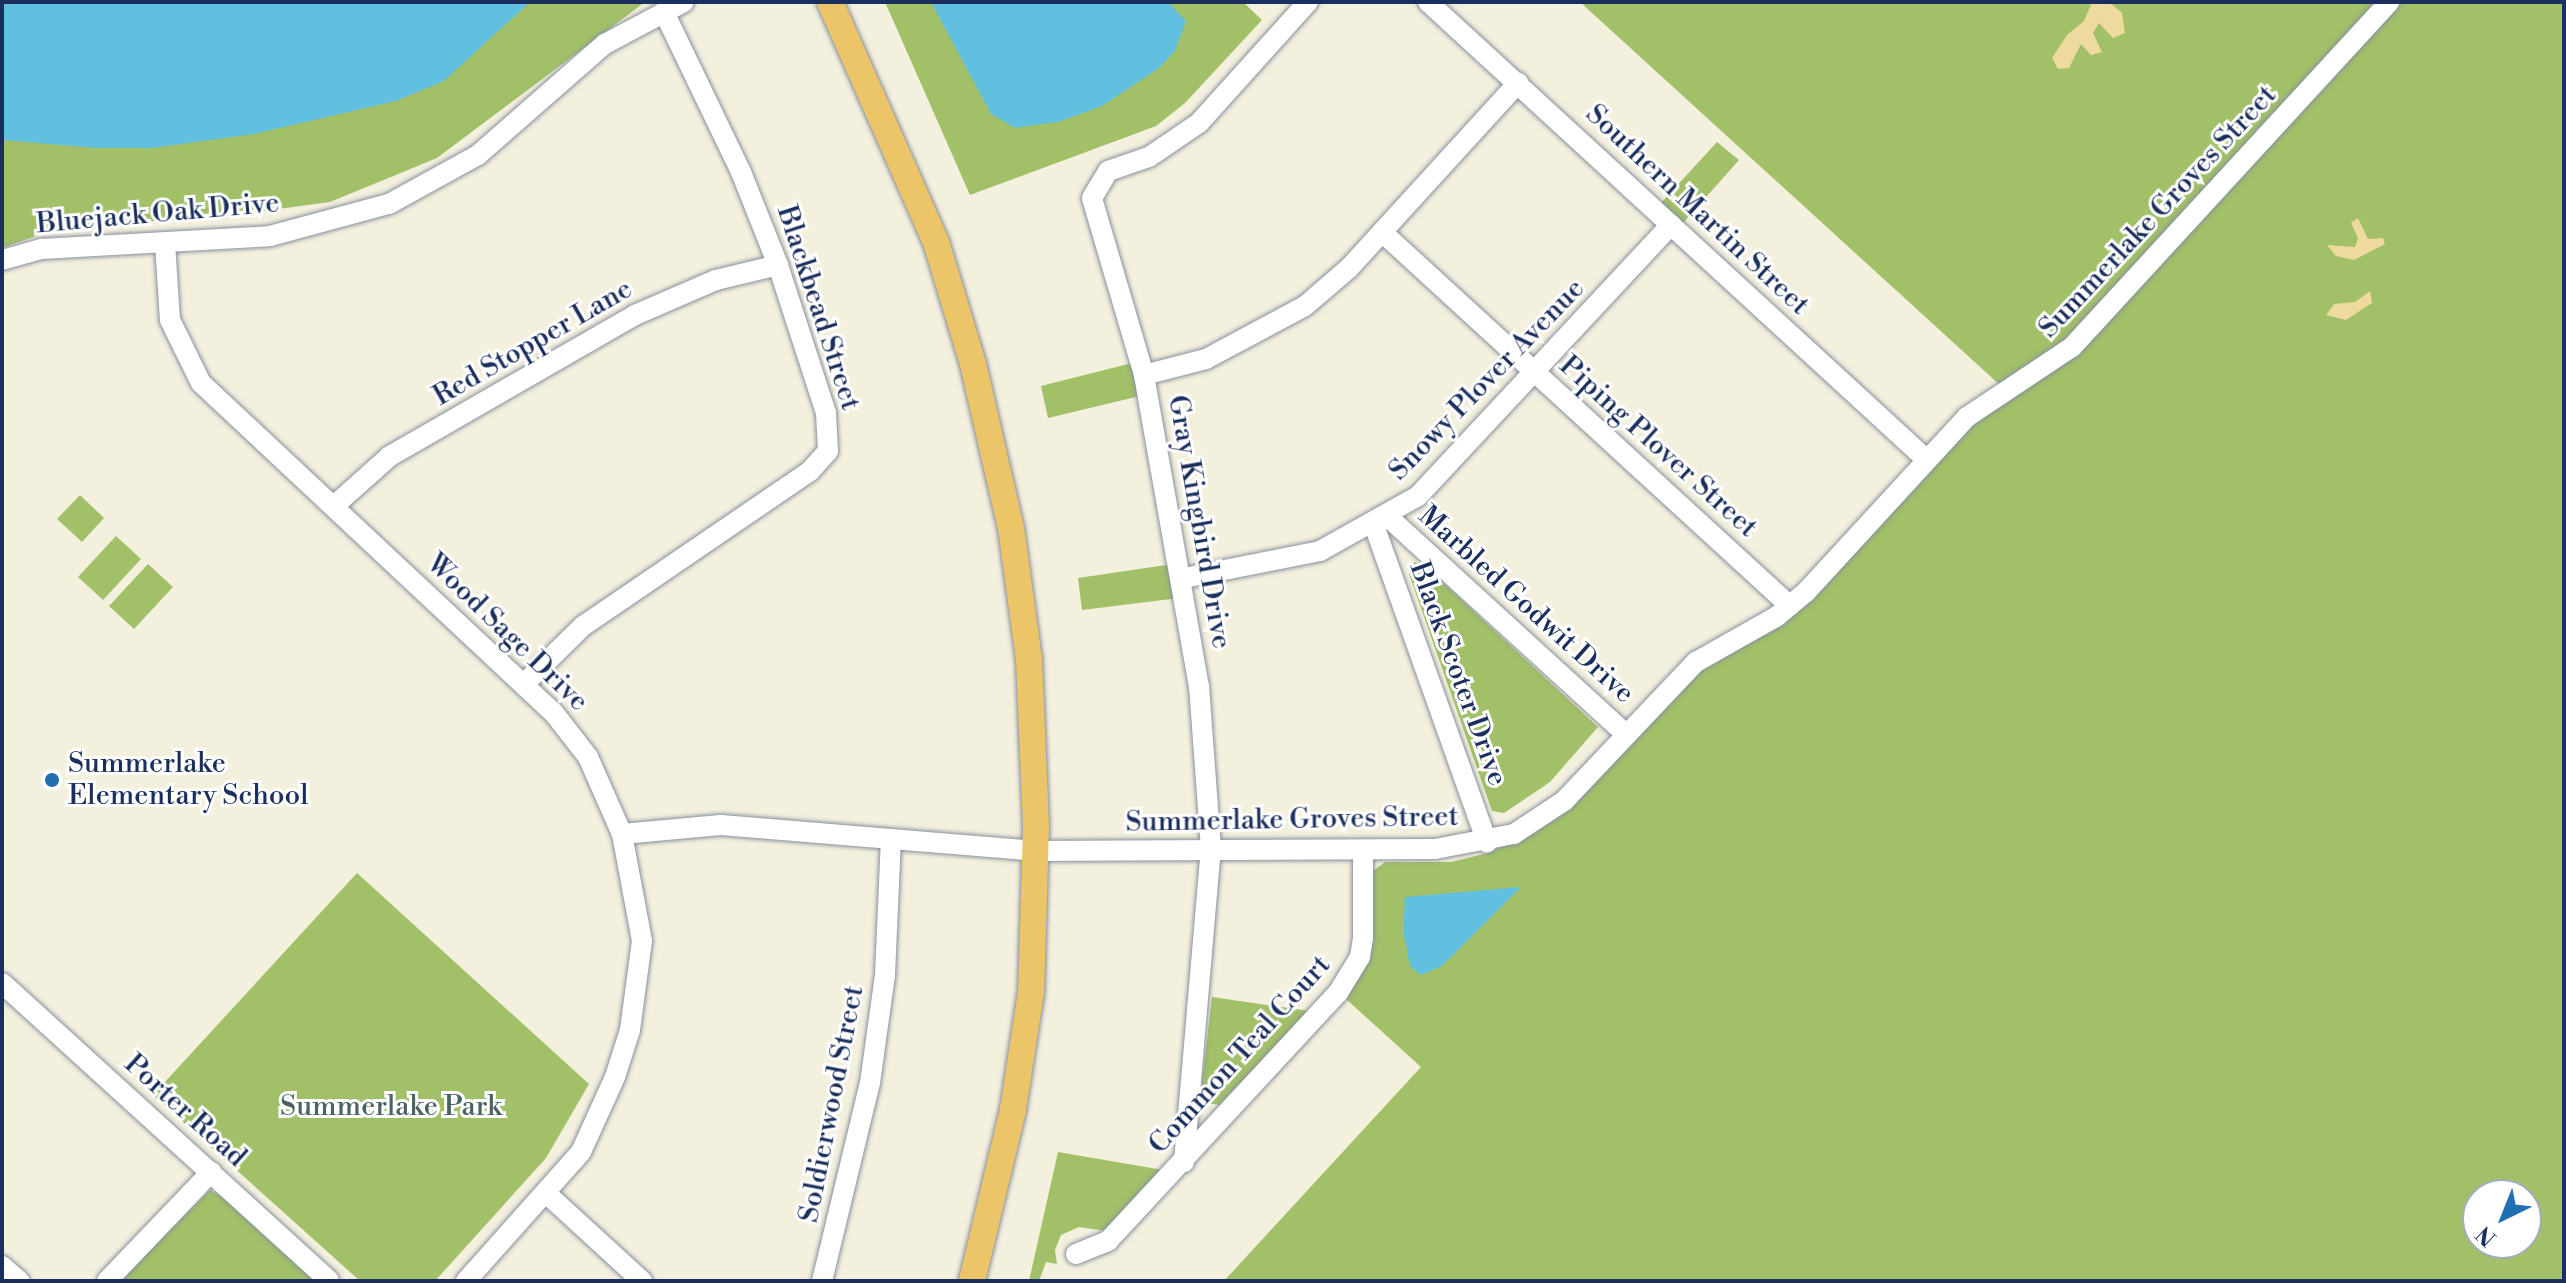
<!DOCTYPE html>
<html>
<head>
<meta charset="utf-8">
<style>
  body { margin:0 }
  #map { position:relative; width:2566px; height:1283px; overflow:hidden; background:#f4f0de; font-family:"Libre Bodoni",serif }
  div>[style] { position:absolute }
  .green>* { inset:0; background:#a1c068 }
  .sand>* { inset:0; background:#eeda9e }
  .water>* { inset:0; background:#61bfdf }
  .roads { filter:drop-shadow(0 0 2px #88909e) drop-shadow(0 0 2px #88909e) }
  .minor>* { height:20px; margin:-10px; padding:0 10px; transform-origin:10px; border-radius:10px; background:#fff }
  .major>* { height:26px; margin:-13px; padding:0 13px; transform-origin:13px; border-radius:13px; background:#edc569 }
  .dots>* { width:22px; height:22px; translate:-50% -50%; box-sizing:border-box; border:4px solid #fff; border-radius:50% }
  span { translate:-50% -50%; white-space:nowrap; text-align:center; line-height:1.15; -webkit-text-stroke:6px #fff; paint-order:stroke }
  .street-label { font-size:28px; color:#1b2f5e }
  .poi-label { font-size:28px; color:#1b2f5e }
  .left { translate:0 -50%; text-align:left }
  .park-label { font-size:28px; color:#4a6262 }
  .frame { position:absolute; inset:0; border:4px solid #1b2f5e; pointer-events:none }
  .north { position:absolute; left:2462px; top:1179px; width:80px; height:80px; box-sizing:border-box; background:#fff; border:2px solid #a4acbf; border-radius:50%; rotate:223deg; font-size:22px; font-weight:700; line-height:32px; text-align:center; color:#1b2f5e }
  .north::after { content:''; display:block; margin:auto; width:28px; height:36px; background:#1f6fb2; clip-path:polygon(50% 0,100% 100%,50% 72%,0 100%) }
</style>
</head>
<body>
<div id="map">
  <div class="green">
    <i style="clip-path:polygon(2px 2px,645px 2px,437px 158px,330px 202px,212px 218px,64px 226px,2px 248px)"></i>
    <i style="clip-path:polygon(885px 2px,1243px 2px,1262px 20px,1185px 103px,1156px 126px,970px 195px)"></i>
    <i style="clip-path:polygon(evenodd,1580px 2px,2564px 2px,2564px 1281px,1224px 1281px,1421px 1067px,1346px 999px,1367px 963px,1373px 871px,1385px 862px,1451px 862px,1488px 853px,1557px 818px,1701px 669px,1741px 644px,2001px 386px,1580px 2px,2478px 1195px,2526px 1195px,2526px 1243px,2478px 1243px,2478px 1195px)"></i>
    <i style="clip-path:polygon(1717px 142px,1739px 160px,1683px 223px,1661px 203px)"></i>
    <i style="clip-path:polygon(1132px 363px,1140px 396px,1048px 418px,1041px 386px)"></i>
    <i style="clip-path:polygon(80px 495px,104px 518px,82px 542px,57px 519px)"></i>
    <i style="clip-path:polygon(116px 536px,141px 559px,103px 600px,78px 577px)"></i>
    <i style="clip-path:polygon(1414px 562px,1423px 564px,1598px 727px,1550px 782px,1504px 813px,1492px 811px,1409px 574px)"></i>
    <i style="clip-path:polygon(148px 564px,173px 587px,134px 629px,109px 606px)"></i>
    <i style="clip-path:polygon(1173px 564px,1179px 598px,1082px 610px,1078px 578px)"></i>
    <i style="clip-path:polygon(357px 873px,589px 1084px,546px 1158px,435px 1281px,360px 1281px,153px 1095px)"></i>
    <i style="clip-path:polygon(1212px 997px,1309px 1011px,1219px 1105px,1208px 1103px,1201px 1091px)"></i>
    <i style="clip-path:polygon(1058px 1152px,1163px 1170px,1106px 1231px,1079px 1227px,1061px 1235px,1055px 1250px,1057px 1264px,1046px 1262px,1039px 1281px,1029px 1281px)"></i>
    <i style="clip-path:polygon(210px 1190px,224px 1198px,314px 1281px,119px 1281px)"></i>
  </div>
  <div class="sand">
    <i style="clip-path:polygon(2092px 2px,2109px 2px,2122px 13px,2125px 33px,2113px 38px,2099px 23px,2093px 33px,2102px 52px,2091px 55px,2081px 44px,2069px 68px,2058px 69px,2052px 58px,2067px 35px,2084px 21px)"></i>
    <i style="clip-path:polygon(2358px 218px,2368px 239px,2383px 238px,2385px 244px,2354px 260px,2336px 256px,2327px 245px,2355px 247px,2358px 238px,2351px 223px)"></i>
    <i style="clip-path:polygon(2370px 291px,2372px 303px,2346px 320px,2326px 315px,2334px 304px,2355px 302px)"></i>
  </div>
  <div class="water">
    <i style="clip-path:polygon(2px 2px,530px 2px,444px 81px,396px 101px,254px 134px,152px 148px,97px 148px,2px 140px)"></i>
    <i style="clip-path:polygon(931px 2px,1168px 2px,1186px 21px,1175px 51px,1158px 69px,1102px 106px,1058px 122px,1015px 128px,991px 114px)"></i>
    <i style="clip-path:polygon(1521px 887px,1442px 966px,1421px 975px,1410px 966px,1403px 930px,1405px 897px)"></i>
  </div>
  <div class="roads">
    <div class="minor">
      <i style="left:1428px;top:2px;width:677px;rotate:42.55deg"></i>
      <i style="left:1382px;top:232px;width:553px;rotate:42.51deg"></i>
      <i style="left:165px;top:243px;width:77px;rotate:86.3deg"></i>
      <i style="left:170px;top:320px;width:70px;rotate:63.8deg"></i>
      <i style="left:201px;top:383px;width:482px;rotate:43.1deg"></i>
      <i style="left:553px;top:712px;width:57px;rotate:52.1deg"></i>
      <i style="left:588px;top:757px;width:84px;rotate:66.2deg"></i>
      <i style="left:622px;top:834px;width:109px;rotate:79.4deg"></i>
      <i style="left:642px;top:941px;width:90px;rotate:97.7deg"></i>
      <i style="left:630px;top:1030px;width:49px;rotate:107.7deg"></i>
      <i style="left:615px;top:1077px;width:82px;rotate:114.4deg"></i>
      <i style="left:581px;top:1152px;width:173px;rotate:131.7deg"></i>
      <i style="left:2px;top:260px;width:41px;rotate:-15.8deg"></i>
      <i style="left:41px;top:249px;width:229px;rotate:-3.2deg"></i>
      <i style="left:270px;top:236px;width:123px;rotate:-15.1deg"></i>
      <i style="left:389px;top:204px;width:102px;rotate:-28.8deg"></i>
      <i style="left:478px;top:155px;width:169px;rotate:-41.2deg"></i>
      <i style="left:605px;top:44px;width:89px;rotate:-28deg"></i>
      <i style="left:1144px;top:375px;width:64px;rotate:-14.5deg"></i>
      <i style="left:1206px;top:359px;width:112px;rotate:-28.2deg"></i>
      <i style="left:1305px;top:306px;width:58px;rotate:-40.8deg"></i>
      <i style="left:1349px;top:268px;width:251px;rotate:-47.6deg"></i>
      <i style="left:334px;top:506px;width:75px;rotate:-41.8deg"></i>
      <i style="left:390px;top:456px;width:283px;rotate:-29.9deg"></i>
      <i style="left:635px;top:315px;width:88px;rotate:-23.4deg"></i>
      <i style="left:716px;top:280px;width:64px;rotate:-13.6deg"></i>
      <i style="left:1387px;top:516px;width:323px;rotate:42.4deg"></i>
      <i style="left:1374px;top:525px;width:337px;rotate:70.4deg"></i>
      <i style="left:1184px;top:578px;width:139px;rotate:-11.2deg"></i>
      <i style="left:1320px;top:551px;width:112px;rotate:-29.3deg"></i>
      <i style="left:1418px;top:496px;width:371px;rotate:-47deg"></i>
      <i style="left:525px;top:683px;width:81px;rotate:-44.5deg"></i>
      <i style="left:583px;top:626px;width:275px;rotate:-34.3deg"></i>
      <i style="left:810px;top:471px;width:27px;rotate:-48deg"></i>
      <i style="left:828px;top:451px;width:38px;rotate:-93deg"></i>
      <i style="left:826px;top:413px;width:156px;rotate:-108deg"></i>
      <i style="left:778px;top:265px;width:100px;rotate:-111.7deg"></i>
      <i style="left:741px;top:172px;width:178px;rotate:-115.7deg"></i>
      <i style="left:622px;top:834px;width:99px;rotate:-5.2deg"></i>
      <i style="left:721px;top:825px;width:316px;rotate:4.7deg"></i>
      <i style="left:1036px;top:851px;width:399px;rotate:-0.3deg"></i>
      <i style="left:1435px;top:849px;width:80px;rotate:-10.8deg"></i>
      <i style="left:1514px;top:834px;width:60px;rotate:-33.4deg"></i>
      <i style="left:1564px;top:801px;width:192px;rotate:-46.5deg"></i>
      <i style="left:1696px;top:662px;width:92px;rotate:-29.4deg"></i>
      <i style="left:1776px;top:617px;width:38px;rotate:-40deg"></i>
      <i style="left:1805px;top:593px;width:239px;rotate:-47.4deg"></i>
      <i style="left:1967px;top:417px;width:126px;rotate:-33.7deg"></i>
      <i style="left:2072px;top:347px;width:469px;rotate:-47.4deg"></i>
      <i style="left:2px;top:983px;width:442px;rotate:42.3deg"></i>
      <i style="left:1184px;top:1162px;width:314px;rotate:-85.1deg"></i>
      <i style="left:1211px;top:849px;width:162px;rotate:-94.2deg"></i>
      <i style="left:1199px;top:687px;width:317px;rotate:-100deg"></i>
      <i style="left:1144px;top:375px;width:184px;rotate:-106.4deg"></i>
      <i style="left:1092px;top:198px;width:31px;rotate:-59deg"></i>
      <i style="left:1108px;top:171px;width:43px;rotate:-18.9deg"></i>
      <i style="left:1149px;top:157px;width:60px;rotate:-34.2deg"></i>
      <i style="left:1199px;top:123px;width:163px;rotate:-48deg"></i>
      <i style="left:547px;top:1194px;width:129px;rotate:42.5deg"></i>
      <i style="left:1076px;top:1254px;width:35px;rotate:-22deg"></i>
      <i style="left:1108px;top:1241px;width:338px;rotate:-47.2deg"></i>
      <i style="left:1338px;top:993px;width:42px;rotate:-58.6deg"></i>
      <i style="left:1360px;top:957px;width:19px;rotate:-81deg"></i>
      <i style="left:1363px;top:938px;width:88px;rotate:-90deg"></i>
      <i style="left:2px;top:1266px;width:23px;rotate:41deg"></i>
      <i style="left:107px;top:1281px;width:151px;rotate:-46.3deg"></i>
      <i style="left:822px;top:1281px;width:204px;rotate:-76.4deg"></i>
      <i style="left:870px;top:1083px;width:109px;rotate:-82.1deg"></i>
      <i style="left:885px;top:975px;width:136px;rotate:-87.5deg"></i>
    </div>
    <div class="major">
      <i style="left:830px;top:2px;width:262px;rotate:66.2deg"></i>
      <i style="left:936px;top:242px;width:127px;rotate:73.1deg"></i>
      <i style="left:973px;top:364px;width:168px;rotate:77deg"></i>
      <i style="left:1011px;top:528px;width:132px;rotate:82.2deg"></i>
      <i style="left:1029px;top:659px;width:168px;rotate:87.6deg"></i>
      <i style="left:1036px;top:827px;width:165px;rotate:91.7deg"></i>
      <i style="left:1031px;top:992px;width:119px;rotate:98.7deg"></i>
      <i style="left:1013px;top:1110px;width:176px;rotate:103.5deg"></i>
    </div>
  </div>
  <div class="dots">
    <i style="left:52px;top:780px;background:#1f6fb2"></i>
  </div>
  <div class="street-label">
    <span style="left:1697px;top:210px;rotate:43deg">Southern Martin Street</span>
    <span style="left:2158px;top:212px;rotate:-47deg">Summerlake Groves Street</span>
    <span style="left:158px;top:214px;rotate:-5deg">Bluejack Oak Drive</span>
    <span style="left:818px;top:308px;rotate:72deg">Blackbead Street</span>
    <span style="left:533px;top:343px;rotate:-30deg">Red Stopper Lane</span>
    <span style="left:1487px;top:380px;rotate:-46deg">Snowy Plover Avenue</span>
    <span style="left:1658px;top:447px;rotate:42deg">Piping Plover Street</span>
    <span style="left:1199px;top:522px;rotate:80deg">Gray Kingbird Drive</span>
    <span style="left:1526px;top:605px;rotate:42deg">Marbled Godwit Drive</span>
    <span style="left:507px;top:633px;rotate:44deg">Wood Sage Drive</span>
    <span style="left:1458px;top:674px;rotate:70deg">Black Scoter Drive</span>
    <span style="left:1292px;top:820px;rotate:-1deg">Summerlake Groves Street</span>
    <span style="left:1240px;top:1055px;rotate:-48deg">Common Teal Court</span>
    <span style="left:832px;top:1104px;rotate:-79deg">Soldierwood Street</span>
    <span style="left:185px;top:1111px;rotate:42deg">Porter Road</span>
  </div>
  <div class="poi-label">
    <span class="left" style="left:68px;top:780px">Summerlake<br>Elementary School</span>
  </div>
  <div class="park-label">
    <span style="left:391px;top:1107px">Summerlake Park</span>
  </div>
  <div class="frame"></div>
  <div class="north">N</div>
</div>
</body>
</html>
